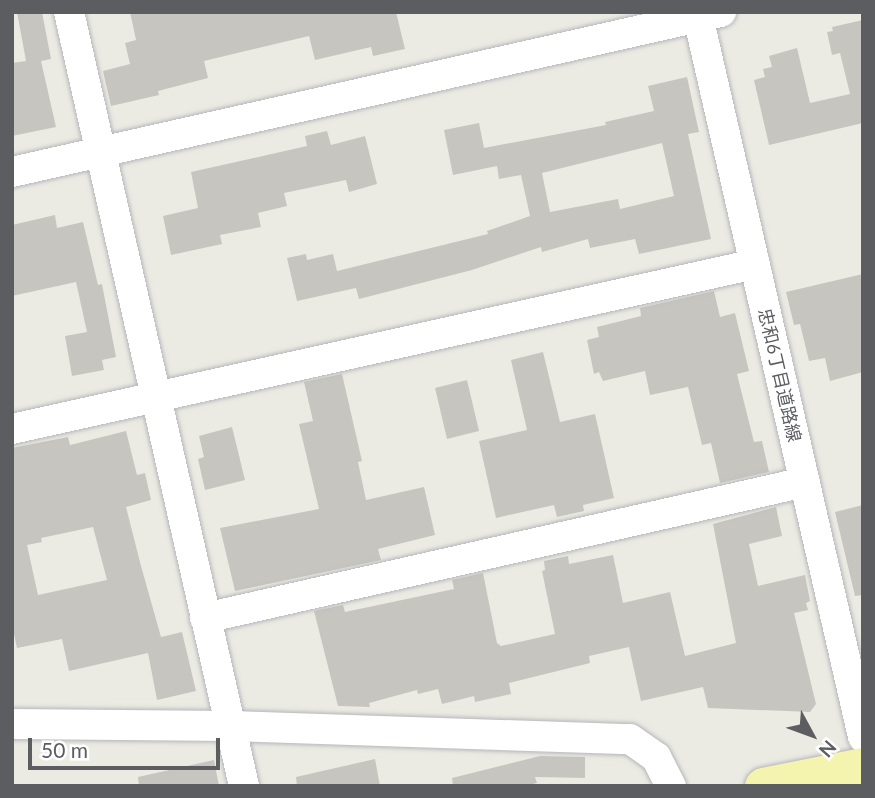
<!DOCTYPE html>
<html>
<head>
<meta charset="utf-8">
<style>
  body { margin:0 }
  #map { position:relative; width:875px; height:798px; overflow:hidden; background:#ecebe3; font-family:Lato,"Noto Sans JP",sans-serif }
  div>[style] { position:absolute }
  .building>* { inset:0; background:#c7c5bf }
  .roads { filter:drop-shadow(0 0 2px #b5b7bb) drop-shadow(0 0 2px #b5b7bb) }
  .minor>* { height:30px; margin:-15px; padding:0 15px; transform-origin:15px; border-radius:15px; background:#fff }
  .major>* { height:37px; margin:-18.5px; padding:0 18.5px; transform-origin:18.5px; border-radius:18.5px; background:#f4f4af }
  span { translate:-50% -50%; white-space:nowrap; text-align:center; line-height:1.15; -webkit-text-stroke:5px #fff; paint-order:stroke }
  .street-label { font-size:18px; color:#5b5d61 }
  .frame { position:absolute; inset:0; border:14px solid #5b5d61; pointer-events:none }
  .north { position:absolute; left:777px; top:700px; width:70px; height:70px; -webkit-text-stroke:5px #fff; paint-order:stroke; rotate:131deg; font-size:19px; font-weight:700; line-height:28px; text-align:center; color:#5b5d61 }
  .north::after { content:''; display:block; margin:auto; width:24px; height:32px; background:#5b5d61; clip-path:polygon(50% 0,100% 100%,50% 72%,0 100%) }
  .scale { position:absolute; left:28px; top:738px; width:192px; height:32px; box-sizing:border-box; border:4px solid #5b5d61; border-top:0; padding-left:9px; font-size:21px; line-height:24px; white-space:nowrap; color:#5b5d61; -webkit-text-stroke:5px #fff; paint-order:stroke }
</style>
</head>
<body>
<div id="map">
  <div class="building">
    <i style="clip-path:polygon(17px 12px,42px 12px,51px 59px,41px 61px,56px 127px,12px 136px,12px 63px,26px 61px)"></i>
    <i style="clip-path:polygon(130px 12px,396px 12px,405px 49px,373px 56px,371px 47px,315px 60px,309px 36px,204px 61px,208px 78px,158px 91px,159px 95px,111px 106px,103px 71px,130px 64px,125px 43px,136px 40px)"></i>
    <i style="clip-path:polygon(863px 20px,863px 123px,769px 145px,754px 80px,765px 77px,763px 69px,772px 67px,769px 56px,797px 48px,810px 103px,850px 94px,840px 53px,832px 55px,827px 32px,833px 31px,832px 27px)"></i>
    <i style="clip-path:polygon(evenodd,687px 77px,699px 132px,688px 134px,711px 239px,639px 254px,635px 239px,590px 248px,588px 239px,542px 252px,541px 247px,472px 270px,359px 299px,356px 288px,297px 301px,287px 258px,306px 254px,307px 260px,333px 254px,337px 271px,488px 234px,487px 231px,530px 216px,521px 175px,499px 179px,497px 166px,453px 175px,444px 130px,479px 123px,484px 148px,606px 125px,605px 122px,654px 111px,648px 86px,687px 77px,662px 143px,674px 196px,620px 209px,618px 199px,550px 212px,542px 173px,662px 143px)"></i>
    <i style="clip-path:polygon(327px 131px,331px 145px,365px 136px,377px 184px,349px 192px,346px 180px,284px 193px,287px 206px,258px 213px,261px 227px,220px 235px,222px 244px,171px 255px,163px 216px,198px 208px,191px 172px,307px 146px,305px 136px)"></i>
    <i style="clip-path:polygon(55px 215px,57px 228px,83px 222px,98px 285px,102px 284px,116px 357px,102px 360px,104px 370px,72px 376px,65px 336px,87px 332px,76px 282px,12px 296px,12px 225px)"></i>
    <i style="clip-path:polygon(863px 274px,863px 372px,830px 381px,825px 358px,809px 361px,800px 324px,794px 325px,786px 292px)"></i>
    <i style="clip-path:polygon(714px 291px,720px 317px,735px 313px,749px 371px,737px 374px,754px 442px,762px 441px,769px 472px,720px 483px,711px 443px,702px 445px,688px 387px,650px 395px,645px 371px,603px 381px,599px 372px,594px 374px,587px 340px,599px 337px,597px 327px,641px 316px,640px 308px)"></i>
    <i style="clip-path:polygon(543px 352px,560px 422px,595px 414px,614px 498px,583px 505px,584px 511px,557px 517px,554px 505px,496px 518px,479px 441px,527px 430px,511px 360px)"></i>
    <i style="clip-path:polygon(342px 374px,362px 461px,358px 462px,366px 500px,424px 487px,435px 535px,378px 549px,381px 560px,235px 591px,220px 528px,319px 509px,299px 424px,313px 421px,304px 382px)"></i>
    <i style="clip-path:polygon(467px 380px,479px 431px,447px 439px,435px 388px)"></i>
    <i style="clip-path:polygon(232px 427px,245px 480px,205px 490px,198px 459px,204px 457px,199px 436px)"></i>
    <i style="clip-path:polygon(evenodd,126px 431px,137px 475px,145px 473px,151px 500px,126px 507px,141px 566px,161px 637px,182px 632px,196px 691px,157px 700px,148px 653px,69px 671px,62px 639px,17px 648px,12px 625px,12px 448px,68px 437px,70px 445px,126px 431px,93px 527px,107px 580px,38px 595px,27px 545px,42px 542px,41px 538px,93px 527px)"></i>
    <i style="clip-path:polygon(863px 505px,863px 595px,855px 596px,835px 512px)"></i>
    <i style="clip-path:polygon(776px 507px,782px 536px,749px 544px,758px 586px,805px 575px,810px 601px,806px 603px,808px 610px,794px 613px,816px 704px,810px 712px,708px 708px,703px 687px,641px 701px,629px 647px,589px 656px,590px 663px,509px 683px,511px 694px,475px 702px,474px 696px,442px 704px,438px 689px,418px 694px,417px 690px,369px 703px,370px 707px,338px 706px,314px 611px,343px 605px,345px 612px,454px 589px,452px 580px,483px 573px,497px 643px,501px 646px,555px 634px,542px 571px,545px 570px,544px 561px,568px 556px,569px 564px,613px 555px,623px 603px,670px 592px,685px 656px,736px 643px,713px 524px)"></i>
    <i style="clip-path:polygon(540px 756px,585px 757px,585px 778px,535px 777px,537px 783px,524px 786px,453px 786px,452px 778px)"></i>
    <i style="clip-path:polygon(375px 759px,380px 786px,297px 786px,296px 777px)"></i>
    <i style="clip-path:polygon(214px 760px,219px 786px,139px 786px,138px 777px)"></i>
  </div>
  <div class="roads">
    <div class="minor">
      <i style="left:69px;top:12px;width:794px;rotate:77.26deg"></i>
      <i style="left:697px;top:12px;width:744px;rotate:77.1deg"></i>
      <i style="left:12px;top:172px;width:727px;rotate:-12.72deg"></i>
      <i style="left:12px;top:429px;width:761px;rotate:-12.52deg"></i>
      <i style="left:205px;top:618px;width:615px;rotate:-12.77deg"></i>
      <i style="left:12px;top:724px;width:219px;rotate:0.5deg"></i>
      <i style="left:231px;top:726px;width:399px;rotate:1.9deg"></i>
      <i style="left:630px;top:739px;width:32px;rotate:35deg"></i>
      <i style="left:656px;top:757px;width:33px;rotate:63deg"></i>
    </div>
    <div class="major">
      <i style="left:763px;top:786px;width:102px;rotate:-11.3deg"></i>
    </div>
  </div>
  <div class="street-label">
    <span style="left:780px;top:375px;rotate:77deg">忠和6丁目道路線</span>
  </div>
  <div class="frame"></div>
  <div class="north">N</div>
  <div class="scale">50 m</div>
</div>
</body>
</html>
